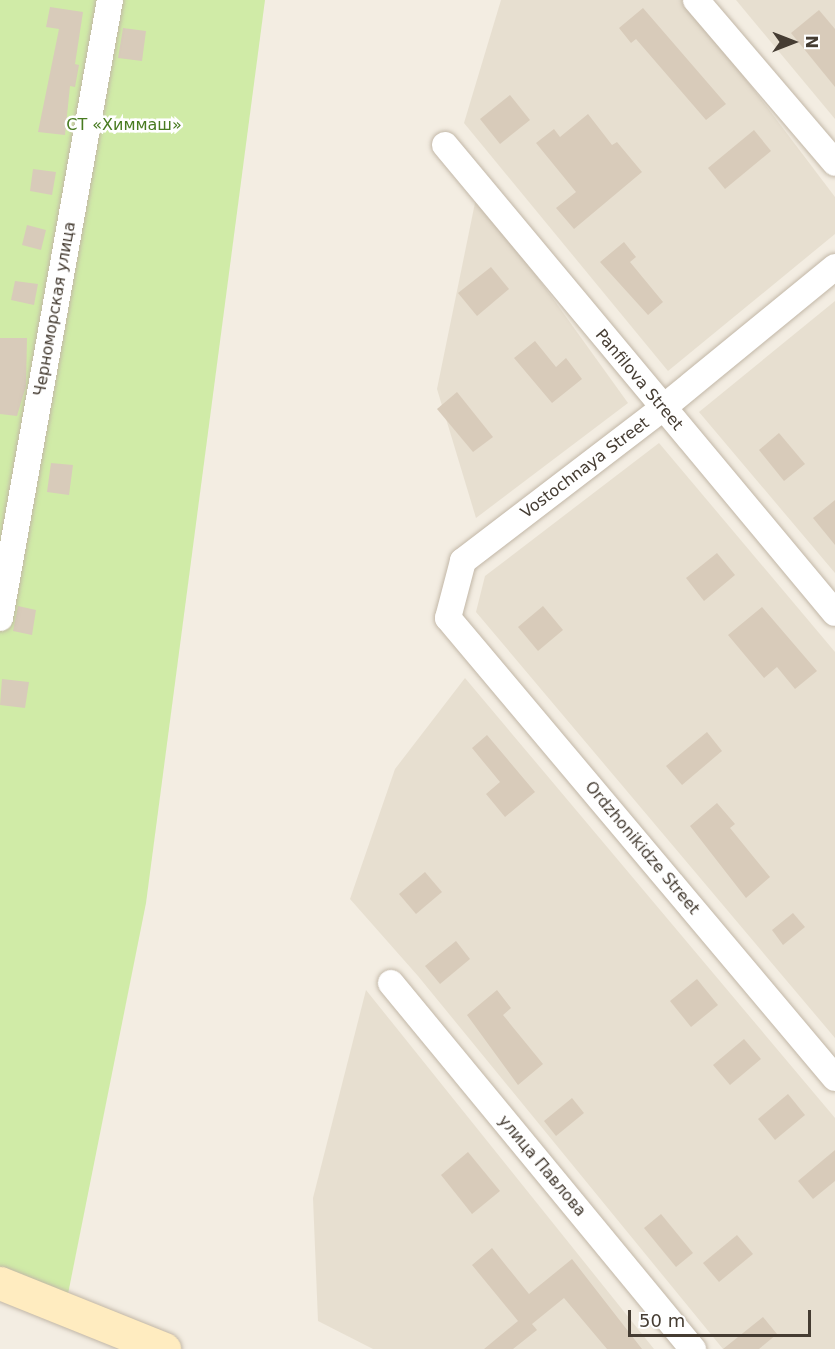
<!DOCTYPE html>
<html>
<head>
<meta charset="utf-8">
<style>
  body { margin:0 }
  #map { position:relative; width:835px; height:1349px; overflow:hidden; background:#f3ede2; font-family:"DejaVu Sans",sans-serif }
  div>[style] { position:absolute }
  .residential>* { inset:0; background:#e7dfd0 }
  .green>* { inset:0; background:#d0eba7 }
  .building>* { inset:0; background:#d8cbba }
  .roads { filter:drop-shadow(0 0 2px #c2b7a7) drop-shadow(0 0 2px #c2b7a7) }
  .street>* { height:26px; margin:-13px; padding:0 13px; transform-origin:13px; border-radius:13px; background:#fff }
  .secondary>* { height:33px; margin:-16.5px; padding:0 16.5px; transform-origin:16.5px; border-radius:16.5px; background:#ffecc0 }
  span { translate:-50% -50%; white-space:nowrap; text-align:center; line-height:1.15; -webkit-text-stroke:5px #fff; paint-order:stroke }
  .park-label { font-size:16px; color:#487b21 }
  .street-label { font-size:16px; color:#453c32 }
  .north { position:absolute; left:763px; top:12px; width:60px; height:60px; -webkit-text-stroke:4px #fff; paint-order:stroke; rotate:90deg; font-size:16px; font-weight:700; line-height:24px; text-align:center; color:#453c32 }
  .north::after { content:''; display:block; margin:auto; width:21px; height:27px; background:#453c32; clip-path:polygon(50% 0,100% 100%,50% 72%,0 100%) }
  .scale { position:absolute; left:628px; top:1310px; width:183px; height:27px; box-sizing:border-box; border:3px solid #453c32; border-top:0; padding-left:8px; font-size:18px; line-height:21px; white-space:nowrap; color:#453c32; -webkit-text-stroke:4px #fff; paint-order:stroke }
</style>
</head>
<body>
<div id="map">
  <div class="residential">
    <i style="clip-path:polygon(501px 0,686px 0,835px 197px,835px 234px,668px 371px,464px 123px)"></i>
    <i style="clip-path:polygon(736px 0,835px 0,835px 119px)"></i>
    <i style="clip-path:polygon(477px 193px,628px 403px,476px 518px,437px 389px)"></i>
    <i style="clip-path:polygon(835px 301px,835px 573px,699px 412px)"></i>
    <i style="clip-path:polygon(659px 443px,835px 652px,835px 1038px,476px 612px,485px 576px)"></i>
    <i style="clip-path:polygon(465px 678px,835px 1118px,835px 1349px,723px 1349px,418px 976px,350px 899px,395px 769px)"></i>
    <i style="clip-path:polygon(366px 990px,654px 1349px,373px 1349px,318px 1321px,313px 1198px)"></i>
  </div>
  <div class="green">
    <i style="clip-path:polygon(0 0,265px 0,146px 903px,65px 1309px,0 1283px)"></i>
  </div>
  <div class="building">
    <i style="clip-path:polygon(50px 7px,83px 12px,75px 64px,79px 65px,75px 87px,70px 86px,65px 135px,38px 132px,59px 29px,46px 27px)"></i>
    <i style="clip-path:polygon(643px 8px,726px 104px,706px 120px,636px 39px,631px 43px,619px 28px)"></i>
    <i style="clip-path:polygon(819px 10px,835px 29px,835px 87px,791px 33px)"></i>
    <i style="clip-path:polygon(123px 28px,146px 31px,142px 61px,118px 58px)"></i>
    <i style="clip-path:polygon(510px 95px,530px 120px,500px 144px,480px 119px)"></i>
    <i style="clip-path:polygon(588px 114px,612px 145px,617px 142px,642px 172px,574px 229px,556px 208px,576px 192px,536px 143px,554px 129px,560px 137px)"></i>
    <i style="clip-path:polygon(754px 130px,771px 151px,725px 189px,708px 168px)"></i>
    <i style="clip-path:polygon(33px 169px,56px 172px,52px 195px,30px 191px)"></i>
    <i style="clip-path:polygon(27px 225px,46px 230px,41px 250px,22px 245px)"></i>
    <i style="clip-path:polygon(624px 242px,636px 257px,630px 262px,663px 302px,648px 315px,600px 262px)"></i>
    <i style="clip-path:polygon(491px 267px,509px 289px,477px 316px,458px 293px)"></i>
    <i style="clip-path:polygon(15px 281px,38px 284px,34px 305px,11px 300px)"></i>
    <i style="clip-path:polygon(0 338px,27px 338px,26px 386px,17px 416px,0 414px)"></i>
    <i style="clip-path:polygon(535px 341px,556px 367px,566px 358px,582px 379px,552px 403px,514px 358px)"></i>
    <i style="clip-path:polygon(457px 392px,493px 437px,473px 452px,437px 409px)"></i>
    <i style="clip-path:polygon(779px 433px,805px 464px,784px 481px,759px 450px)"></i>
    <i style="clip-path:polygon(51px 463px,73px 465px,69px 495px,47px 492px)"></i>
    <i style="clip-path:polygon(835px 500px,835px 545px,813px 518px)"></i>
    <i style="clip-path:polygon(717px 553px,735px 575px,704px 601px,686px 578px)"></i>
    <i style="clip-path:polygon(18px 606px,36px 610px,32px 635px,13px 631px)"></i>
    <i style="clip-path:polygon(543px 606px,563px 630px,538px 651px,518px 627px)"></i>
    <i style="clip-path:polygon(762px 607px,817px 671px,795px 689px,777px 667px,764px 678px,728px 635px)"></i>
    <i style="clip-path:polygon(2px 679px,29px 682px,25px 708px,0 705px)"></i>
    <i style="clip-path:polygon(707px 732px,722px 751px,682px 785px,666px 766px)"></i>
    <i style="clip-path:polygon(487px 735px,535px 792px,505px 817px,486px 794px,500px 782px,472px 748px)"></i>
    <i style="clip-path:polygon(717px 803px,735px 824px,730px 828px,770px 877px,746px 898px,690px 826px)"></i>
    <i style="clip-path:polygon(425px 872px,442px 892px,416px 914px,399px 894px)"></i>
    <i style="clip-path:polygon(793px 913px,805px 927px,783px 945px,772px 930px)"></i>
    <i style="clip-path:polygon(456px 941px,470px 959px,440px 984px,425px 966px)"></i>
    <i style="clip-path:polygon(697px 979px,718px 1005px,691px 1027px,670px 1001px)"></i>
    <i style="clip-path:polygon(497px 990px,511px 1008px,503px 1015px,543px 1064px,518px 1085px,467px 1015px)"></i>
    <i style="clip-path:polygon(744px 1039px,761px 1059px,730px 1085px,713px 1065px)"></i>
    <i style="clip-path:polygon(788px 1094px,805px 1115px,775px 1140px,758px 1119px)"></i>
    <i style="clip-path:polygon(572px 1098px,584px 1113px,556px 1136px,544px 1121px)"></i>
    <i style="clip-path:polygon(835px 1150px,835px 1181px,813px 1199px,798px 1181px)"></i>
    <i style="clip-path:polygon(468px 1152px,500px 1191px,472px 1214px,441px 1175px)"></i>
    <i style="clip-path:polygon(661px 1214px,693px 1253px,676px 1267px,644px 1228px)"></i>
    <i style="clip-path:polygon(737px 1235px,753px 1254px,719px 1282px,703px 1263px)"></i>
    <i style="clip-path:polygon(492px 1248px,529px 1294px,572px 1259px,642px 1349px,607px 1349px,564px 1298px,532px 1324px,537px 1330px,513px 1349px,484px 1349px,518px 1321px,472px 1265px)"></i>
    <i style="clip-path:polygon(763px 1317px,777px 1334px,759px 1349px,723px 1349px)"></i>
  </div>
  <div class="roads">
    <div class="street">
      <i style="left:696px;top:0;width:214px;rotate:49.5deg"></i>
      <i style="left:445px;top:145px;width:609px;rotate:50.19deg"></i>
      <i style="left:835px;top:267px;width:222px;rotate:140.7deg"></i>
      <i style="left:663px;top:408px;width:252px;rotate:142.6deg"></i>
      <i style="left:463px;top:561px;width:59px;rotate:104.7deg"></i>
      <i style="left:448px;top:618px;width:601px;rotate:49.93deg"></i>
      <i style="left:0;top:618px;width:628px;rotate:-79.91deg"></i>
      <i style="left:391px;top:983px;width:475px;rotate:50.5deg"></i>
    </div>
    <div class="secondary">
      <i style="left:0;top:1283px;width:177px;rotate:21.9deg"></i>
    </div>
  </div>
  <div class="park-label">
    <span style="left:124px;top:125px">СТ «Химмаш»</span>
  </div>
  <div class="street-label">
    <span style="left:55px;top:309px;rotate:-80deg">Черноморская улица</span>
    <span style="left:639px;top:380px;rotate:50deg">Panfilova Street</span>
    <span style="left:585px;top:468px;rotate:-37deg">Vostochnaya Street</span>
    <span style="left:642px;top:848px;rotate:50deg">Ordzhonikidze Street</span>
    <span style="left:542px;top:1166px;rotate:50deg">улица Павлова</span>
  </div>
  <div class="north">N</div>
  <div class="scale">50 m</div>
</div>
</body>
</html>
